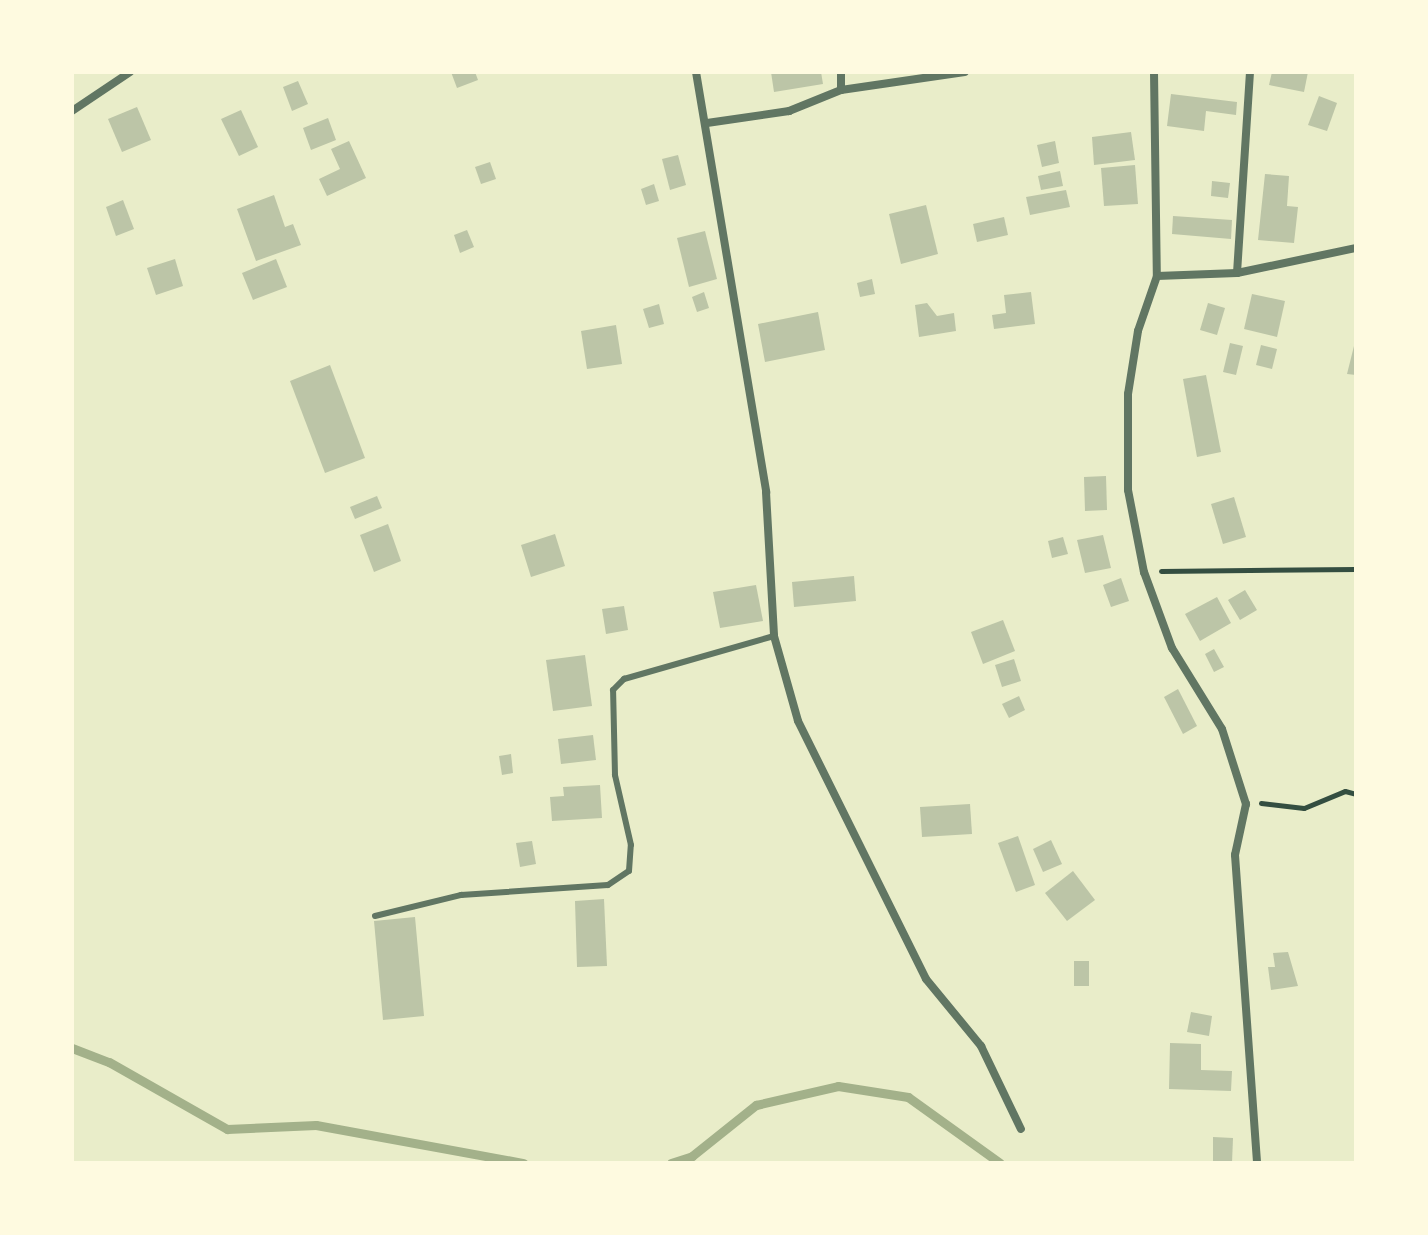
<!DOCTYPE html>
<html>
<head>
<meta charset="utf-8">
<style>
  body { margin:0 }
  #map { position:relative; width:1428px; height:1235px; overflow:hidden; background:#e9edc9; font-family:Jost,sans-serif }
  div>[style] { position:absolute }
  .stream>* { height:9px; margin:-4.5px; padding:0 4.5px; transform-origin:4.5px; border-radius:4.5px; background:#a3b18a }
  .building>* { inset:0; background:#bcc5a7 }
  .path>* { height:5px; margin:-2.5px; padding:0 2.5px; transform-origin:2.5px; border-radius:2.5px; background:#344e41 }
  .service>* { height:6px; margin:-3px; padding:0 3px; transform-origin:3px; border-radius:3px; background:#617663 }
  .minor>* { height:8px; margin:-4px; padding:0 4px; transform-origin:4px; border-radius:4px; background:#617663 }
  span { translate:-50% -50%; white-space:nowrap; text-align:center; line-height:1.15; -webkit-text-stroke:7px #fefae0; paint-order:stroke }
  .frame { position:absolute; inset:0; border:74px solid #fefae0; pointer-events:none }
</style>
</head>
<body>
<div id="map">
  <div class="stream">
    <i style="left:72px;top:1048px;width:40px;rotate:21deg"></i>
    <i style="left:109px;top:1062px;width:136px;rotate:29.6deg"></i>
    <i style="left:227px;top:1129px;width:89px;rotate:-2.6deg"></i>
    <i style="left:316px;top:1125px;width:211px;rotate:10.4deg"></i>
    <i style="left:671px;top:1163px;width:22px;rotate:-18deg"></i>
    <i style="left:692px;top:1156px;width:82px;rotate:-38.6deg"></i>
    <i style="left:756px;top:1105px;width:84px;rotate:-13deg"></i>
    <i style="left:838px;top:1086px;width:71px;rotate:8.9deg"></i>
    <i style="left:908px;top:1097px;width:113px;rotate:35.7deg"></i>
  </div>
  <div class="building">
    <i style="clip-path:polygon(451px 72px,475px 72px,478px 80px,457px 88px)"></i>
    <i style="clip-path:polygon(771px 72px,821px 72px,823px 84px,774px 92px)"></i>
    <i style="clip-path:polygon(1272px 72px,1308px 72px,1304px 92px,1269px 85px)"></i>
    <i style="clip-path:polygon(298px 81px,308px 104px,292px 111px,283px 87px)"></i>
    <i style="clip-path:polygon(1171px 94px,1237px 102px,1236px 115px,1206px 111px,1204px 131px,1167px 126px)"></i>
    <i style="clip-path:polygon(1319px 96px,1337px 103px,1327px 131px,1308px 125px)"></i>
    <i style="clip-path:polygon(137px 107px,151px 140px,122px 152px,108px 119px)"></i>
    <i style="clip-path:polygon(241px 110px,258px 147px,239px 156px,221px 119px)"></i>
    <i style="clip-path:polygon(328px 118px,336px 140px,311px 150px,303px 128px)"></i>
    <i style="clip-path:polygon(1131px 132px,1135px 160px,1094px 165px,1092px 137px)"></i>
    <i style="clip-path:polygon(349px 141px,366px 178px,327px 196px,319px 179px,340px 169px,331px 149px)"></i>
    <i style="clip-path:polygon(1055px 141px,1059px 163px,1042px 167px,1037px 145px)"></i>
    <i style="clip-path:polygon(678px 155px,686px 185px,670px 190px,662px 159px)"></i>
    <i style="clip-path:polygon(490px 162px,496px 179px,481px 184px,475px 167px)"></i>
    <i style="clip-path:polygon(1135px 165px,1138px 204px,1104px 206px,1101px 168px)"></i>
    <i style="clip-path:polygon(1060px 171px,1063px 186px,1041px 190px,1038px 176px)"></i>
    <i style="clip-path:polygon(1265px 174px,1289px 176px,1287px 206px,1298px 207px,1294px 243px,1258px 240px)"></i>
    <i style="clip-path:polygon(1212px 181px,1230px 183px,1228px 198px,1211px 196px)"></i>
    <i style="clip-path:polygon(654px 184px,659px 201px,646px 205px,641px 189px)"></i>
    <i style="clip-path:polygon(1066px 190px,1070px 207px,1030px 215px,1026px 197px)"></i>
    <i style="clip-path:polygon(274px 195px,285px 227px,293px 224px,301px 245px,256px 261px,237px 209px)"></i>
    <i style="clip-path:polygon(123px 200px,134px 229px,116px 236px,106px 207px)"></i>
    <i style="clip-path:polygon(926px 205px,938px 254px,901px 264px,889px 214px)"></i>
    <i style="clip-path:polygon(1173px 216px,1232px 220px,1231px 239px,1172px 234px)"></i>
    <i style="clip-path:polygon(1004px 217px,1008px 235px,977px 242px,973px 224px)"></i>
    <i style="clip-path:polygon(467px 230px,474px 247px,460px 253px,454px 235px)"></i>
    <i style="clip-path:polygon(705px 231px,717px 279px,689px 287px,677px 238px)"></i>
    <i style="clip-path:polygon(175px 259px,183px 286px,156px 295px,147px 268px)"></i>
    <i style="clip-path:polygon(276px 259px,287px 287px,253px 300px,242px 273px)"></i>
    <i style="clip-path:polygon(872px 279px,875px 294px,860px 297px,857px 283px)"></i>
    <i style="clip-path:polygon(704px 292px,709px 308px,697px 312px,692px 297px)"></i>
    <i style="clip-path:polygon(1031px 292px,1035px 324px,994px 329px,992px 315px,1006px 313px,1004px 295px)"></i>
    <i style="clip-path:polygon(1252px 294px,1285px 301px,1277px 337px,1244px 329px)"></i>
    <i style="clip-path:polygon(927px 303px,937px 316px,954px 313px,956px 331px,919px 337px,915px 305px)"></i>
    <i style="clip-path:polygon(1208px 303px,1225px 308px,1217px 335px,1200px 330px)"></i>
    <i style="clip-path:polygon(659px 304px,664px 324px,649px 328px,643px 309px)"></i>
    <i style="clip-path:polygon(818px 312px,825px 350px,765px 362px,758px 324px)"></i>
    <i style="clip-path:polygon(616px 325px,622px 364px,587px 369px,581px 331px)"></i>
    <i style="clip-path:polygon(1356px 338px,1356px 375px,1347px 374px)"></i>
    <i style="clip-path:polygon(1230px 343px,1243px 346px,1236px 375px,1223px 372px)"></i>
    <i style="clip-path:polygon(1261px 345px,1277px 349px,1272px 369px,1256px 365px)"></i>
    <i style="clip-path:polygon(330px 365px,365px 458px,325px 473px,290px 381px)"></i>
    <i style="clip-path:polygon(1206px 375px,1221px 452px,1197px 457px,1183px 379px)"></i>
    <i style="clip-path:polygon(1106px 476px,1107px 510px,1085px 511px,1084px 477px)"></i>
    <i style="clip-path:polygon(377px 496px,382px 508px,355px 519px,350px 507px)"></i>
    <i style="clip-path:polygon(1234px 497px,1246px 537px,1223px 544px,1211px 504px)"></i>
    <i style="clip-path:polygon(388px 524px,401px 561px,374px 572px,360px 535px)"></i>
    <i style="clip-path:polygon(555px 534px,565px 566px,531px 577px,521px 545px)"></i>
    <i style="clip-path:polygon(1103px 535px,1111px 568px,1085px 573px,1077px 540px)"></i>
    <i style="clip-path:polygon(1063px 537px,1068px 554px,1052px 558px,1048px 541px)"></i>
    <i style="clip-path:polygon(854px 576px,856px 601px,794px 607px,792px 582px)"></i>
    <i style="clip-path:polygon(1121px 578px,1129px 601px,1111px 607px,1103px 585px)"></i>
    <i style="clip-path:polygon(756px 585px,763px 621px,720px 628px,713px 592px)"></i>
    <i style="clip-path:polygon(1245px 590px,1257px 610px,1240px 620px,1228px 600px)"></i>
    <i style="clip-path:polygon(1217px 597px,1231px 623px,1200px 641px,1185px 614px)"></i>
    <i style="clip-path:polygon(624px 606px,628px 630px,606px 634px,602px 609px)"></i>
    <i style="clip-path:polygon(1003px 620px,1015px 651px,983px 664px,971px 632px)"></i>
    <i style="clip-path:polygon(1214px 649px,1224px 667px,1214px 672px,1205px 654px)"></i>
    <i style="clip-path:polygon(585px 655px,592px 706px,553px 711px,546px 660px)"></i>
    <i style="clip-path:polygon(1014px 659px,1021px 681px,1002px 687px,995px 665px)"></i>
    <i style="clip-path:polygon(1178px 689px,1197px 726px,1183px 734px,1164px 697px)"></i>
    <i style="clip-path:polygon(1019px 696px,1025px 710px,1009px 718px,1002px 704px)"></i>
    <i style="clip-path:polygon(593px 735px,596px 760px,561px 764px,558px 739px)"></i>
    <i style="clip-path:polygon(511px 754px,513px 773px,502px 775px,499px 756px)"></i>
    <i style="clip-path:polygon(600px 785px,602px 818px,552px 821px,550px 797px,564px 796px,563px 787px)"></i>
    <i style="clip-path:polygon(970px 804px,972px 834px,922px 837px,920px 807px)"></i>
    <i style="clip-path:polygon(1018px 836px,1035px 885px,1016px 892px,998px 843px)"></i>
    <i style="clip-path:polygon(1051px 840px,1062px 864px,1043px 872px,1033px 849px)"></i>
    <i style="clip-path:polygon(532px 841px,536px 864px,520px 867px,516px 843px)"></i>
    <i style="clip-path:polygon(1073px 871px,1095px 900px,1067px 921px,1045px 893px)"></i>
    <i style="clip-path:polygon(604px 899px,607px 966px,577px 967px,575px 901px)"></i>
    <i style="clip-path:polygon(415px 917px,424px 1016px,383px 1020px,374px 921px)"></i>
    <i style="clip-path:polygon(1288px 952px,1298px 986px,1271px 990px,1268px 967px,1275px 967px,1273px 953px)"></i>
    <i style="clip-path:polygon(1074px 961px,1089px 961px,1089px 986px,1074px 986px)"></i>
    <i style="clip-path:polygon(1191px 1012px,1212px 1016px,1209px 1036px,1187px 1032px)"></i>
    <i style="clip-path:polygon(1170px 1043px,1201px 1044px,1201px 1070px,1232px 1071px,1231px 1091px,1169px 1089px)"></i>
    <i style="clip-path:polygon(1213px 1137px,1233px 1138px,1232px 1163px,1213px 1163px)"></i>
  </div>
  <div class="path">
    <i style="left:1161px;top:571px;width:195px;rotate:-0.6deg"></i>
    <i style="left:1261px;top:803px;width:43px;rotate:6.6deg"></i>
    <i style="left:1304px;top:808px;width:44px;rotate:-22.5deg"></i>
    <i style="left:1345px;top:791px;width:11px;rotate:15deg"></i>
  </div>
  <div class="service">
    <i style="left:375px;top:916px;width:89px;rotate:-13.7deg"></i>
    <i style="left:461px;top:895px;width:147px;rotate:-3.9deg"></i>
    <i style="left:608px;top:885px;width:25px;rotate:-34deg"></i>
    <i style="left:629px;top:871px;width:26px;rotate:-86deg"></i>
    <i style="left:631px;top:845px;width:72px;rotate:-102.9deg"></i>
    <i style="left:615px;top:775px;width:85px;rotate:-91.3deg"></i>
    <i style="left:613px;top:690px;width:16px;rotate:-45deg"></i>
    <i style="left:624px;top:679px;width:156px;rotate:-16deg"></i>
  </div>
  <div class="minor">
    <i style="left:696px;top:72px;width:426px;rotate:80.5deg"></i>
    <i style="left:766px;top:492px;width:144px;rotate:86.8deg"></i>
    <i style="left:774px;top:636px;width:88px;rotate:74.2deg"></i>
    <i style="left:798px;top:721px;width:288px;rotate:63.6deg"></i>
    <i style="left:926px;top:979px;width:87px;rotate:50.6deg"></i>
    <i style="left:981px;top:1046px;width:92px;rotate:64.3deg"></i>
    <i style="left:1154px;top:72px;width:204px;rotate:89.2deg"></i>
    <i style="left:1157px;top:276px;width:58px;rotate:109.1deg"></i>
    <i style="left:1138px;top:331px;width:64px;rotate:99deg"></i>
    <i style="left:1128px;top:394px;width:96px;rotate:90deg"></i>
    <i style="left:1128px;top:490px;width:84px;rotate:79deg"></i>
    <i style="left:1144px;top:572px;width:81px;rotate:69.8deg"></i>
    <i style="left:1172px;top:648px;width:95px;rotate:58.3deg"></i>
    <i style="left:1222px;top:729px;width:79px;rotate:72.3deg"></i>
    <i style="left:1246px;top:804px;width:52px;rotate:102.2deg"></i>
    <i style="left:1235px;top:855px;width:309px;rotate:85.9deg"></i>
    <i style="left:841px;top:90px;width:18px;rotate:-90deg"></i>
    <i style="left:72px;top:111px;width:70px;rotate:-33.9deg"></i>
    <i style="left:707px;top:123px;width:83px;rotate:-8.3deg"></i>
    <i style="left:789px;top:111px;width:56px;rotate:-22deg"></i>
    <i style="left:841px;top:90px;width:125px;rotate:-8.3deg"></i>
    <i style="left:1237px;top:273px;width:201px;rotate:-86.3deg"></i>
    <i style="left:1157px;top:276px;width:80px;rotate:-2.1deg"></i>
    <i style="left:1237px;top:273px;width:122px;rotate:-11.9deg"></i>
  </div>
  <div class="frame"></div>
</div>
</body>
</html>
